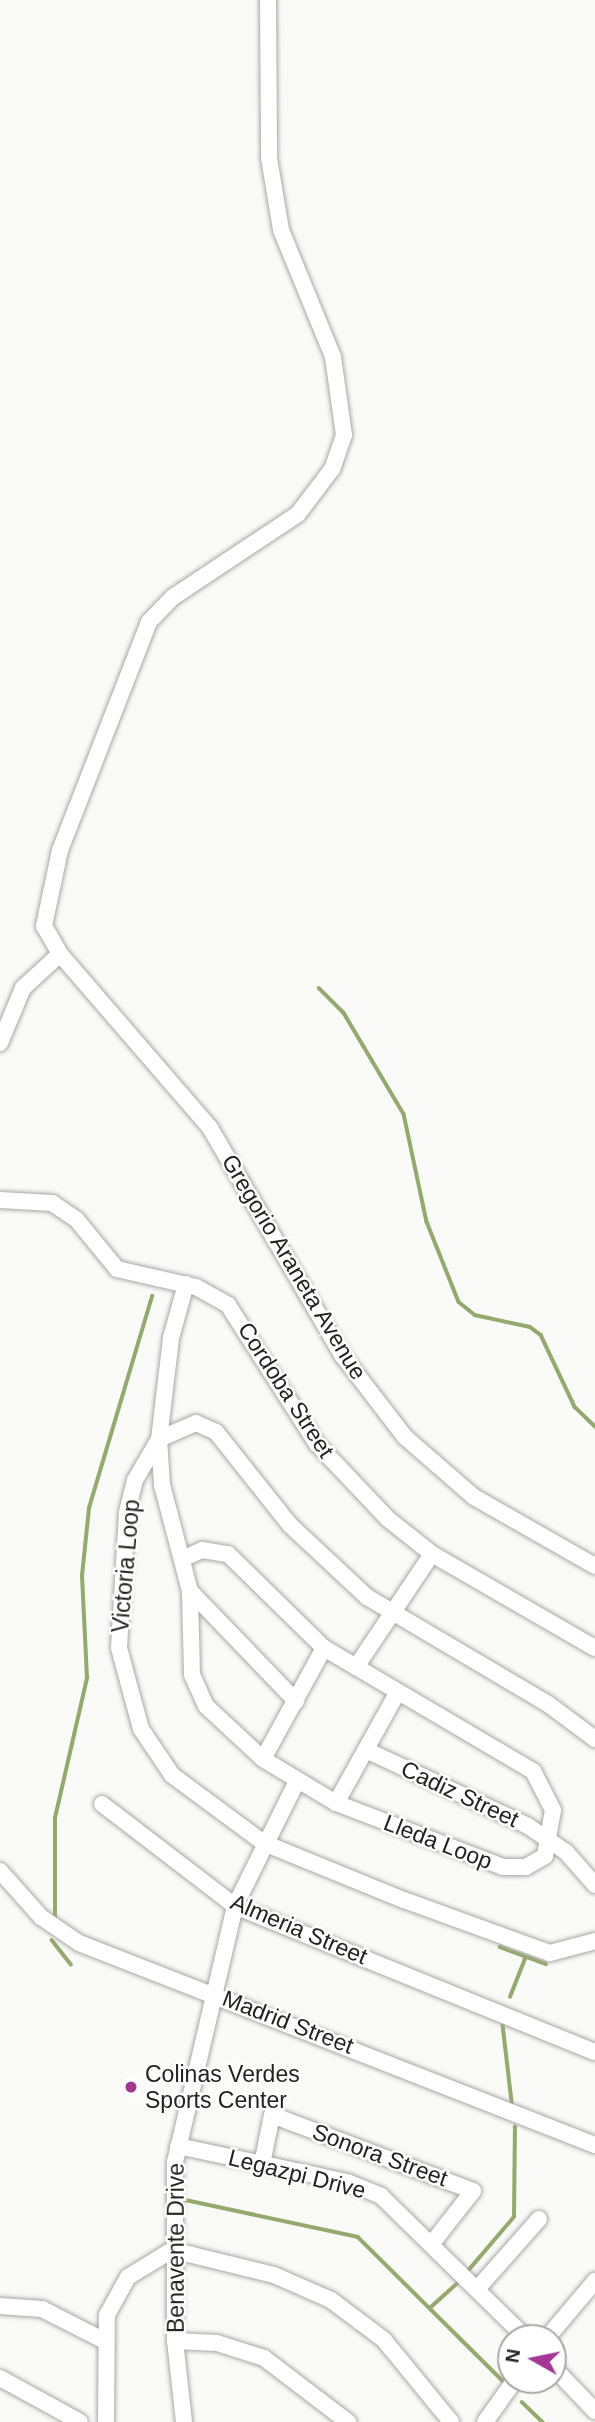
<!DOCTYPE html>
<html>
<head>
<meta charset="utf-8">
<style>
  body { margin:0 }
  #map { position:relative; width:595px; height:2422px; overflow:hidden; background:#fafbf8; font-family:Helvetica,sans-serif }
  div>[style] { position:absolute }
  .stream>* { height:3.5px; margin:-1.75px; padding:0 1.75px; transform-origin:1.75px; border-radius:1.75px; background:#94a96c }
  .roads { filter:drop-shadow(0 0 2px #a7a8a6) drop-shadow(0 0 2px #a7a8a6) }
  .minor>* { height:16px; margin:-8px; padding:0 8px; transform-origin:8px; border-radius:8px; background:#fff }
  .dots>* { width:19px; height:19px; translate:-50% -50%; box-sizing:border-box; border:4px solid #fff; border-radius:50% }
  span { translate:-50% -50%; white-space:nowrap; text-align:center; line-height:1.15; -webkit-text-stroke:5px #fff; paint-order:stroke }
  .street-label { font-size:23px; color:#222321 }
  .poi-label { font-size:23px; color:#222321 }
  .left { translate:0 -50%; text-align:left }
  .north { position:absolute; left:497px; top:2324px; width:70px; height:70px; box-sizing:border-box; background:#fff; border:2px solid #a7a7a6; border-radius:50%; rotate:279deg; font-size:19px; font-weight:700; line-height:28px; text-align:center; color:#222321 }
  .north::after { content:''; display:block; margin:auto; width:24px; height:32px; background:#a43694; clip-path:polygon(50% 0,100% 100%,50% 72%,0 100%) }
</style>
</head>
<body>
<div id="map">
  <div class="stream">
    <i style="left:319px;top:988px;width:35px;rotate:45deg"></i>
    <i style="left:344px;top:1013px;width:117px;rotate:59.3deg"></i>
    <i style="left:404px;top:1114px;width:110px;rotate:78deg"></i>
    <i style="left:427px;top:1222px;width:86px;rotate:68.2deg"></i>
    <i style="left:459px;top:1302px;width:21px;rotate:39deg"></i>
    <i style="left:475px;top:1315px;width:56px;rotate:12.3deg"></i>
    <i style="left:530px;top:1327px;width:14px;rotate:36deg"></i>
    <i style="left:541px;top:1335px;width:80px;rotate:64.7deg"></i>
    <i style="left:575px;top:1407px;width:28px;rotate:44deg"></i>
    <i style="left:55px;top:1918px;width:100px;rotate:-90deg"></i>
    <i style="left:55px;top:1818px;width:144px;rotate:-77.1deg"></i>
    <i style="left:87px;top:1678px;width:102px;rotate:-92.8deg"></i>
    <i style="left:82px;top:1576px;width:68px;rotate:-84.1deg"></i>
    <i style="left:89px;top:1508px;width:221px;rotate:-73.4deg"></i>
    <i style="left:52px;top:1940px;width:31px;rotate:52deg"></i>
    <i style="left:500px;top:1947px;width:49px;rotate:20.3deg"></i>
    <i style="left:510px;top:1997px;width:41px;rotate:-68.5deg"></i>
    <i style="left:503px;top:2025px;width:78px;rotate:83.3deg"></i>
    <i style="left:181px;top:2199px;width:181px;rotate:12.1deg"></i>
    <i style="left:358px;top:2237px;width:204px;rotate:44.8deg"></i>
    <i style="left:467px;top:2272px;width:72px;rotate:-49.5deg"></i>
    <i style="left:514px;top:2217px;width:90px;rotate:-89.4deg"></i>
    <i style="left:431px;top:2307px;width:39px;rotate:-42deg"></i>
    <i style="left:522px;top:2402px;width:29px;rotate:44deg"></i>
  </div>
  <div class="roads">
    <div class="minor">
      <i style="left:268px;top:0;width:158px;rotate:89.6deg"></i>
      <i style="left:269px;top:158px;width:73px;rotate:80.5deg"></i>
      <i style="left:281px;top:230px;width:137px;rotate:67.7deg"></i>
      <i style="left:333px;top:357px;width:79px;rotate:82deg"></i>
      <i style="left:344px;top:435px;width:36px;rotate:109deg"></i>
      <i style="left:332px;top:469px;width:56px;rotate:127.1deg"></i>
      <i style="left:298px;top:514px;width:150px;rotate:146.4deg"></i>
      <i style="left:173px;top:597px;width:35px;rotate:134deg"></i>
      <i style="left:149px;top:622px;width:245px;rotate:111.3deg"></i>
      <i style="left:60px;top:850px;width:78px;rotate:101.9deg"></i>
      <i style="left:44px;top:926px;width:32px;rotate:60deg"></i>
      <i style="left:60px;top:954px;width:230px;rotate:49.2deg"></i>
      <i style="left:210px;top:1128px;width:263px;rotate:59.8deg"></i>
      <i style="left:342px;top:1355px;width:103px;rotate:52.5deg"></i>
      <i style="left:405px;top:1437px;width:91px;rotate:41deg"></i>
      <i style="left:474px;top:1497px;width:139px;rotate:29.7deg"></i>
      <i style="left:0;top:1043px;width:60px;rotate:-67.3deg"></i>
      <i style="left:23px;top:988px;width:50px;rotate:-42.6deg"></i>
      <i style="left:0;top:1200px;width:52px;rotate:3.3deg"></i>
      <i style="left:52px;top:1203px;width:29px;rotate:34deg"></i>
      <i style="left:76px;top:1219px;width:65px;rotate:50.6deg"></i>
      <i style="left:117px;top:1269px;width:81px;rotate:12.8deg"></i>
      <i style="left:196px;top:1287px;width:37px;rotate:29deg"></i>
      <i style="left:228px;top:1305px;width:165px;rotate:57.4deg"></i>
      <i style="left:317px;top:1444px;width:103px;rotate:46.6deg"></i>
      <i style="left:388px;top:1519px;width:56px;rotate:38.5deg"></i>
      <i style="left:432px;top:1554px;width:188px;rotate:30deg"></i>
      <i style="left:182px;top:1559px;width:22px;rotate:-24deg"></i>
      <i style="left:202px;top:1550px;width:26px;rotate:9deg"></i>
      <i style="left:228px;top:1554px;width:134px;rotate:44.4deg"></i>
      <i style="left:324px;top:1648px;width:243px;rotate:30.5deg"></i>
      <i style="left:533px;top:1771px;width:44px;rotate:62.9deg"></i>
      <i style="left:553px;top:1810px;width:47px;rotate:99.9deg"></i>
      <i style="left:545px;top:1856px;width:22px;rotate:150deg"></i>
      <i style="left:526px;top:1867px;width:23px;rotate:180deg"></i>
      <i style="left:503px;top:1867px;width:179px;rotate:-159deg"></i>
      <i style="left:336px;top:1803px;width:85px;rotate:-148.9deg"></i>
      <i style="left:263px;top:1759px;width:78px;rotate:-137.1deg"></i>
      <i style="left:206px;top:1706px;width:34px;rotate:-114deg"></i>
      <i style="left:192px;top:1675px;width:84px;rotate:-91.4deg"></i>
      <i style="left:190px;top:1591px;width:110px;rotate:-104.8deg"></i>
      <i style="left:162px;top:1485px;width:46px;rotate:-93.7deg"></i>
      <i style="left:159px;top:1439px;width:102px;rotate:-83.2deg"></i>
      <i style="left:171px;top:1338px;width:56px;rotate:-74.5deg"></i>
      <i style="left:190px;top:1591px;width:153px;rotate:46.1deg"></i>
      <i style="left:356px;top:1667px;width:136px;rotate:-56.1deg"></i>
      <i style="left:595px;top:1739px;width:59px;rotate:-143.3deg"></i>
      <i style="left:548px;top:1704px;width:210px;rotate:-149.4deg"></i>
      <i style="left:367px;top:1597px;width:105px;rotate:-136.9deg"></i>
      <i style="left:290px;top:1525px;width:119px;rotate:-128.5deg"></i>
      <i style="left:216px;top:1432px;width:22px;rotate:-156deg"></i>
      <i style="left:196px;top:1423px;width:40px;rotate:156.6deg"></i>
      <i style="left:159px;top:1439px;width:48px;rotate:120.3deg"></i>
      <i style="left:135px;top:1480px;width:34px;rotate:104deg"></i>
      <i style="left:127px;top:1513px;width:135px;rotate:93.4deg"></i>
      <i style="left:119px;top:1648px;width:84px;rotate:74.8deg"></i>
      <i style="left:141px;top:1729px;width:55px;rotate:56deg"></i>
      <i style="left:172px;top:1775px;width:114px;rotate:36.5deg"></i>
      <i style="left:264px;top:1843px;width:151px;rotate:22.2deg"></i>
      <i style="left:404px;top:1900px;width:155px;rotate:20deg"></i>
      <i style="left:550px;top:1953px;width:47px;rotate:-14.9deg"></i>
      <i style="left:366px;top:1750px;width:179px;rotate:25.1deg"></i>
      <i style="left:528px;top:1826px;width:46px;rotate:34.4deg"></i>
      <i style="left:566px;top:1852px;width:44px;rotate:48.7deg"></i>
      <i style="left:263px;top:1759px;width:127px;rotate:-61.2deg"></i>
      <i style="left:336px;top:1803px;width:124px;rotate:-60.9deg"></i>
      <i style="left:102px;top:1804px;width:168px;rotate:37.5deg"></i>
      <i style="left:235px;top:1906px;width:388px;rotate:22.1deg"></i>
      <i style="left:0;top:1871px;width:62px;rotate:48.3deg"></i>
      <i style="left:41px;top:1917px;width:46px;rotate:34.4deg"></i>
      <i style="left:79px;top:1943px;width:554px;rotate:21.38deg"></i>
      <i style="left:178px;top:2146px;width:173px;rotate:12deg"></i>
      <i style="left:347px;top:2182px;width:37px;rotate:22deg"></i>
      <i style="left:381px;top:2196px;width:203px;rotate:44.4deg"></i>
      <i style="left:262px;top:2164px;width:50px;rotate:-78.5deg"></i>
      <i style="left:272px;top:2115px;width:215px;rotate:20.7deg"></i>
      <i style="left:473px;top:2191px;width:65px;rotate:128.1deg"></i>
      <i style="left:478px;top:2288px;width:92px;rotate:-48.5deg"></i>
      <i style="left:0;top:2306px;width:42px;rotate:4.1deg"></i>
      <i style="left:42px;top:2309px;width:68px;rotate:26.9deg"></i>
      <i style="left:547px;top:2338px;width:75px;rotate:-49.9deg"></i>
      <i style="left:175px;top:2341px;width:42px;rotate:2.7deg"></i>
      <i style="left:217px;top:2343px;width:49px;rotate:17.7deg"></i>
      <i style="left:264px;top:2358px;width:106px;rotate:37.3deg"></i>
      <i style="left:553px;top:2367px;width:61px;rotate:46.3deg"></i>
      <i style="left:0;top:2378px;width:91px;rotate:28.8deg"></i>
      <i style="left:106px;top:2422px;width:107px;rotate:-89.5deg"></i>
      <i style="left:107px;top:2315px;width:43px;rotate:-61.1deg"></i>
      <i style="left:128px;top:2277px;width:52px;rotate:-31.5deg"></i>
      <i style="left:172px;top:2250px;width:105px;rotate:13.8deg"></i>
      <i style="left:274px;top:2275px;width:62px;rotate:23.7deg"></i>
      <i style="left:331px;top:2300px;width:66px;rotate:37deg"></i>
      <i style="left:384px;top:2340px;width:106px;rotate:50.7deg"></i>
      <i style="left:184px;top:2422px;width:81px;rotate:-96.3deg"></i>
      <i style="left:175px;top:2341px;width:179px;rotate:-90deg"></i>
      <i style="left:175px;top:2162px;width:263px;rotate:-76.8deg"></i>
      <i style="left:235px;top:1906px;width:137px;rotate:-63.6deg"></i>
      <i style="left:485px;top:2422px;width:52px;rotate:-54.5deg"></i>
    </div>
  </div>
  <div class="dots">
    <i style="left:131px;top:2087px;background:#a43694"></i>
  </div>
  <div class="street-label">
    <span style="left:294px;top:1267px;rotate:59deg">Gregorio Araneta Avenue</span>
    <span style="left:286px;top:1390px;rotate:57deg">Cordoba Street</span>
    <span style="left:126px;top:1566px;rotate:-85deg">Victoria Loop</span>
    <span style="left:460px;top:1794px;rotate:25deg">Cadiz Street</span>
    <span style="left:438px;top:1842px;rotate:21deg">Lleda Loop</span>
    <span style="left:299px;top:1929px;rotate:23deg">Almeria Street</span>
    <span style="left:288px;top:2022px;rotate:21deg">Madrid Street</span>
    <span style="left:380px;top:2155px;rotate:20deg">Sonora Street</span>
    <span style="left:297px;top:2174px;rotate:14deg">Legazpi Drive</span>
    <span style="left:176px;top:2248px;rotate:-90deg">Benavente Drive</span>
  </div>
  <div class="poi-label">
    <span class="left" style="left:145px;top:2087px">Colinas Verdes<br>Sports Center</span>
  </div>
  <div class="north">N</div>
</div>
</body>
</html>
